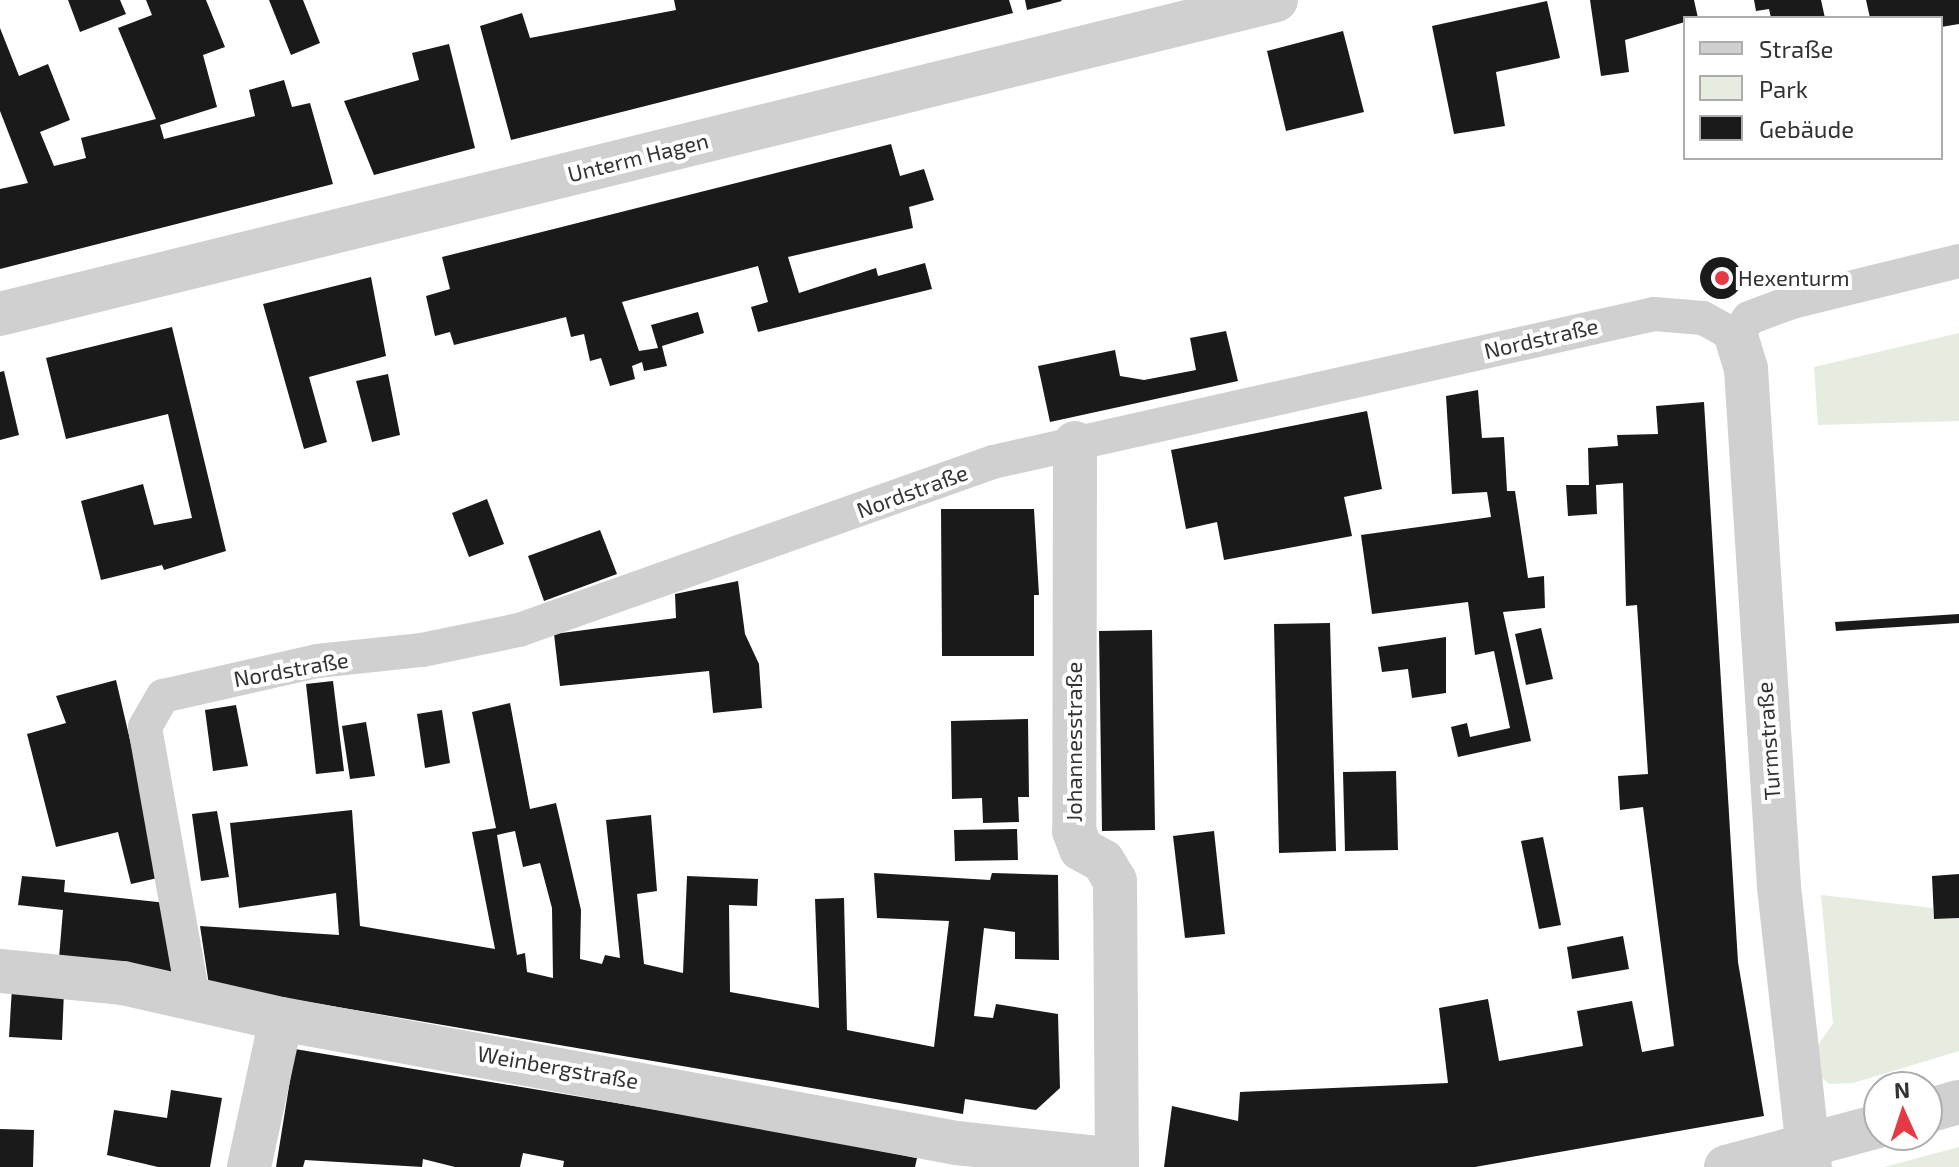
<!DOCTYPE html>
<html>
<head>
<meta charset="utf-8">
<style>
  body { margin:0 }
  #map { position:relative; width:1959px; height:1167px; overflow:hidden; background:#fff; font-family:"Exo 2",sans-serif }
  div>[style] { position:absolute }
  .green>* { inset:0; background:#e6ecdf }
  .building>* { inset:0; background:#1a1a1a }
  .round { border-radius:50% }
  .service>* { height:34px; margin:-17px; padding:0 17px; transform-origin:17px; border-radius:17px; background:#d0d0d0 }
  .minor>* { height:44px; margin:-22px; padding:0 22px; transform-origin:22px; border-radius:22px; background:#d0d0d0 }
  .tertiary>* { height:44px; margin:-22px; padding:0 22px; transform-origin:22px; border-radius:22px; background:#d0d0d0 }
  .dots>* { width:22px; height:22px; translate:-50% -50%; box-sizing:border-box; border:4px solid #fff; border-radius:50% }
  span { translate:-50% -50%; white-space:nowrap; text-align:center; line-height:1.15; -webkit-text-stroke:8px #fff; paint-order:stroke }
  .street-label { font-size:22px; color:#333 }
  .poi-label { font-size:22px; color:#333 }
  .left { translate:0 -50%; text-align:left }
  .legend { position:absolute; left:1683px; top:16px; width:260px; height:144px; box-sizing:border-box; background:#fff; border:2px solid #adadad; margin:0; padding:10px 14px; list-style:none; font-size:24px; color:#333 }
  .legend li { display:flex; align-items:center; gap:16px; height:40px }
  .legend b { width:40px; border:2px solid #adadad }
  .north { position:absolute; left:1863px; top:1071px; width:80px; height:80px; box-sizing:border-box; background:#fff; border:2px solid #adadad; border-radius:50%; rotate:357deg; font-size:22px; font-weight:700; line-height:32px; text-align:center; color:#333 }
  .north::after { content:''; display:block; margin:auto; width:28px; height:36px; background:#e63946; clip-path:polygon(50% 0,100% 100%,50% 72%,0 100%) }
</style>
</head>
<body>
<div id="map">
  <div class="green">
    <i style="clip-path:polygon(1959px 333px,1959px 421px,1818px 425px,1814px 367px)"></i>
    <i style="clip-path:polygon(1821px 895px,1933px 908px,1934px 919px,1959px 918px,1959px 1051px,1853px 1083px,1829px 1084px,1821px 1077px,1815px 1049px,1833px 1024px)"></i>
    <i style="clip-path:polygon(1959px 1147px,1959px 1167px,1884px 1167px)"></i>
  </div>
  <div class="building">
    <i style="clip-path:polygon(68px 0,120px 0,126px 14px,80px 32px)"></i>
    <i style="clip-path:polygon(146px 0,206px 0,225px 47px,203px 55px,217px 107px,160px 125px,164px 139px,255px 116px,249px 90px,284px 80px,292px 107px,310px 103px,333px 184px,0 269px,0 189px,28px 183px,0 111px,0 28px,19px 76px,48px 64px,70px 120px,40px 132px,54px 166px,86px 158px,81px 138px,156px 119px,118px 28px,152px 15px)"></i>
    <i style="clip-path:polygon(269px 0,303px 0,320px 43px,291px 55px)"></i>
    <i style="clip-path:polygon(674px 0,1009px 0,1013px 13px,511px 140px,480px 26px,522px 13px,530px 38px,676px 10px)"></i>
    <i style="clip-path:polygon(1025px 0,1061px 0,1062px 1px,1027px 10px)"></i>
    <i style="clip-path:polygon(1590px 0,1694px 0,1698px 18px,1625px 40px,1629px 72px,1601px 76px)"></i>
    <i style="clip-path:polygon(1754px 0,1821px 0,1825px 18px,1771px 18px,1769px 9px,1756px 11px)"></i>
    <i style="clip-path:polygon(1866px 0,1959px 0,1959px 24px,1941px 27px,1941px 18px,1870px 18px)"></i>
    <i style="clip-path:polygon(1547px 1px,1560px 58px,1496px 72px,1505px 126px,1454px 134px,1432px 26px)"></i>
    <i style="clip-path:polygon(1343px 31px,1364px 112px,1286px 131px,1267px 51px)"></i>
    <i style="clip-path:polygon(449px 44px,475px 148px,374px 175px,344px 101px,419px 80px,412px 53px)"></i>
    <i style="clip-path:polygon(891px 144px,900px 176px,924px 169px,934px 200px,909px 207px,913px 228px,788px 257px,799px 293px,876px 268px,878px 276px,925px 263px,932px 289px,758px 332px,751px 307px,768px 302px,758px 266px,622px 302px,639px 351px,658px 348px,651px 325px,698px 312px,704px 333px,662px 346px,667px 366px,644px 371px,642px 362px,632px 366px,635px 379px,610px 386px,601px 358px,590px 361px,584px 334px,571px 337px,566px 317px,454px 345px,450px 332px,435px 336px,426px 296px,450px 289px,442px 257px)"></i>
    <i class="round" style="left:1700px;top:257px;width:42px;height:42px"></i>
    <i style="clip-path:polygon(371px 277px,386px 356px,309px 377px,327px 442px,304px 449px,263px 304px)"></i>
    <i style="clip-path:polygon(172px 327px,226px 551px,164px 570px,162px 565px,101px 580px,81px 501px,143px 484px,154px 525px,192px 518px,168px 414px,66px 439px,46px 358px)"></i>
    <i style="clip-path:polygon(1226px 331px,1238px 381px,1050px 422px,1038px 366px,1115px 350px,1120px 376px,1144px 380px,1196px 370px,1190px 338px)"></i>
    <i style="clip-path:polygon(4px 371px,19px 435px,0 440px,0 372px)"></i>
    <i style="clip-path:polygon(388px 374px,400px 435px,372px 442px,356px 381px)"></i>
    <i style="clip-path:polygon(1478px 390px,1482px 438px,1504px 437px,1507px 491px,1515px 491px,1528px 578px,1544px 576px,1545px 608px,1503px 612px,1531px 741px,1458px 757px,1451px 727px,1467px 723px,1470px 737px,1510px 728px,1494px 651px,1475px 655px,1468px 602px,1372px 614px,1361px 535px,1491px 517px,1487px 492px,1452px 494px,1446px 396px)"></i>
    <i style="clip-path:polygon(1704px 402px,1738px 962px,1764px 1116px,1475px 1167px,1164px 1167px,1172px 1106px,1238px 1121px,1240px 1092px,1448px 1083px,1439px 1008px,1488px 999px,1499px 1061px,1583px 1046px,1577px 1011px,1632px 1001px,1642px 1052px,1674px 1046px,1643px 807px,1620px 810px,1618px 776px,1648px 774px,1637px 605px,1626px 606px,1623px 483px,1596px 485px,1597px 514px,1568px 516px,1566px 485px,1589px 485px,1588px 448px,1618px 446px,1617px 435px,1658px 434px,1656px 406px)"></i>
    <i style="clip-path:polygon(1367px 411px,1382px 489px,1344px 497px,1352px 536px,1224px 560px,1217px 522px,1186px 529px,1171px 450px)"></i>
    <i style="clip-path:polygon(487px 499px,504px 544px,469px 557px,452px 513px)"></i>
    <i style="clip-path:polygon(941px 509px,1034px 509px,1039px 595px,1034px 595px,1034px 656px,942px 656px)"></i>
    <i style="clip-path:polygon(600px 530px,617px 574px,544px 601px,528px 556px)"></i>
    <i style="clip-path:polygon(738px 581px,745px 634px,759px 664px,762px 708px,713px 713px,709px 671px,560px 686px,554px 634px,676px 618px,675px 594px)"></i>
    <i style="clip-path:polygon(1959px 614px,1959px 623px,1836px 631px,1835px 622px)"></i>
    <i style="clip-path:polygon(1330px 623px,1336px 851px,1279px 853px,1274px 624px)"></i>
    <i style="clip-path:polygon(1541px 628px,1553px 679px,1526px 685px,1515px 634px)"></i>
    <i style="clip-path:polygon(1152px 630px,1155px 830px,1102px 831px,1099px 631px)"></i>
    <i style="clip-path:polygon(1446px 637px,1446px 693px,1412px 698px,1408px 669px,1382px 672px,1378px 647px)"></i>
    <i style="clip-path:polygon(116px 680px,162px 877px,131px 884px,118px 832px,56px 847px,27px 734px,66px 723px,56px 696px)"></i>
    <i style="clip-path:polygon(333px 681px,344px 771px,316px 774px,306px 684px)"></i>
    <i style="clip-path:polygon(evenodd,510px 703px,530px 809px,556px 803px,581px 910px,580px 959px,602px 964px,605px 955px,620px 958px,606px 820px,651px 815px,657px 891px,637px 894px,644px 964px,683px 973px,687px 876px,758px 879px,757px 906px,729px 905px,730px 992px,819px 1008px,815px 899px,844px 898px,847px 1030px,934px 1047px,949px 921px,877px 918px,874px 873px,990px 880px,992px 873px,1058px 875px,1059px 960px,1015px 959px,1015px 932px,984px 928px,974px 1016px,993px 1018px,996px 1004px,1058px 1014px,1060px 1088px,1036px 1110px,965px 1099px,963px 1114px,209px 985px,200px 926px,339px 935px,336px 893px,239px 908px,230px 823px,352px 810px,360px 926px,495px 949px,472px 832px,496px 828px,472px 712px,510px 703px,515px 831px,523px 867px,540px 863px,552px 908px,553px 978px,527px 972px,525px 953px,517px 955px,497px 835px,515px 831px)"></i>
    <i style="clip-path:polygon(236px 705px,248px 766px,213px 771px,205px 710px)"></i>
    <i style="clip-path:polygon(442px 710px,450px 763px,425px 768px,417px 714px)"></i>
    <i style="clip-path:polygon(1028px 719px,1029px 797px,1018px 797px,1019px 822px,983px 823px,982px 798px,952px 799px,951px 721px)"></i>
    <i style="clip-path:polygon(366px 722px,375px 776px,350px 779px,342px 726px)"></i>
    <i style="clip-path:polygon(1396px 771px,1398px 850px,1345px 851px,1343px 772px)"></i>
    <i style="clip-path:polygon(217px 811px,229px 877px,201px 881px,192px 814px)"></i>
    <i style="clip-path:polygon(1017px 829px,1018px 860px,955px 861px,954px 830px)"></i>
    <i style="clip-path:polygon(1214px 831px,1225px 934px,1185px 938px,1173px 836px)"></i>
    <i style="clip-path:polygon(1543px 837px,1561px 925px,1539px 929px,1521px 841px)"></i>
    <i style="clip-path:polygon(1959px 874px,1959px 918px,1934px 919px,1932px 876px)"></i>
    <i style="clip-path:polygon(22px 876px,65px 880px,64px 892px,167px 903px,174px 973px,59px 958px,63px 910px,18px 905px)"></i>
    <i style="clip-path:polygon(1623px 936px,1629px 969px,1572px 979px,1567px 947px)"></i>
    <i style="clip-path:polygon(12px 988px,64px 991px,62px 1040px,9px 1037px)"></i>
    <i style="clip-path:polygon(295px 1049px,759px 1127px,917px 1158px,915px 1167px,563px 1167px,564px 1161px,523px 1153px,520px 1167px,455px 1167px,423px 1159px,422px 1167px,305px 1160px,303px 1167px,276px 1167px)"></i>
    <i style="clip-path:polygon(171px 1090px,222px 1098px,210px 1167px,158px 1167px,107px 1155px,114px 1110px,167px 1118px)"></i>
    <i style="clip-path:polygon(0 1129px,34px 1130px,33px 1167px,0 1167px)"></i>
  </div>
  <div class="service">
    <i style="left:193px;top:997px;width:274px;rotate:-100.1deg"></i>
    <i style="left:145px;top:727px;width:36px;rotate:-60deg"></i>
    <i style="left:163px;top:696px;width:158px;rotate:-12.8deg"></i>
    <i style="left:317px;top:661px;width:106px;rotate:-6deg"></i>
    <i style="left:422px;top:650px;width:99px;rotate:-11.7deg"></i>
    <i style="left:519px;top:630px;width:503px;rotate:-19.52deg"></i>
    <i style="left:993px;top:462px;width:677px;rotate:-12.62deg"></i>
    <i style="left:1654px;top:314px;width:49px;rotate:4.7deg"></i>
    <i style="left:1703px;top:318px;width:38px;rotate:29deg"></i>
    <i style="left:1736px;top:336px;width:22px;rotate:-54deg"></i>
    <i style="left:1749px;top:318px;width:46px;rotate:-20.4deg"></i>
    <i style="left:1792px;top:302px;width:172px;rotate:-13.8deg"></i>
  </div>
  <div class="minor">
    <i style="left:0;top:314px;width:1314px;rotate:-13.82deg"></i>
    <i style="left:1736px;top:336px;width:34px;rotate:73deg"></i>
    <i style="left:1746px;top:369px;width:519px;rotate:86.35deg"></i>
    <i style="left:1779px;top:887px;width:282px;rotate:83.7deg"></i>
    <i style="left:1075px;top:443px;width:388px;rotate:90.1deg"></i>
    <i style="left:1074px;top:831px;width:19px;rotate:69deg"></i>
    <i style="left:1081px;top:849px;width:25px;rotate:29deg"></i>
    <i style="left:1103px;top:861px;width:23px;rotate:59deg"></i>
    <i style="left:1115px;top:881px;width:286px;rotate:89.6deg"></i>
    <i style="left:0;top:971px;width:124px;rotate:5.6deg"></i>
    <i style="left:123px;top:983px;width:162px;rotate:12.8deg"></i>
    <i style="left:281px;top:1019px;width:686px;rotate:10.41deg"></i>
    <i style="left:956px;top:1143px;width:162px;rotate:6deg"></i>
    <i style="left:249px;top:1167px;width:151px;rotate:-77.8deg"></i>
  </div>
  <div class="tertiary">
    <i style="left:1927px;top:1111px;width:33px;rotate:-16deg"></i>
    <i style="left:1726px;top:1167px;width:158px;rotate:-15deg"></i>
  </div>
  <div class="dots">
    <i style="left:1722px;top:278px;background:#e63946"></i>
  </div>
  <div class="street-label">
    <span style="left:638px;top:157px;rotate:-14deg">Unterm Hagen</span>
    <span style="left:1541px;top:338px;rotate:-13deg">Nordstraße</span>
    <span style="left:912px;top:491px;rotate:-20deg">Nordstraße</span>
    <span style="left:291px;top:669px;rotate:-10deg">Nordstraße</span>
    <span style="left:1768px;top:741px;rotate:-94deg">Turmstraße</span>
    <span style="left:1074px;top:742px;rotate:-90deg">Johannesstraße</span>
    <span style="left:558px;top:1067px;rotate:10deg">Weinbergstraße</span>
  </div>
  <div class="poi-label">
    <span class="left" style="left:1738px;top:278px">Hexenturm</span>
  </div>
  <ul class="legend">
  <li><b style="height:10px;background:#d0d0d0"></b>Straße</li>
  <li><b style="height:22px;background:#e6ecdf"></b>Park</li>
  <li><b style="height:22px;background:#1a1a1a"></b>Gebäude</li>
  </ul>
  <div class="north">N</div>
</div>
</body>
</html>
